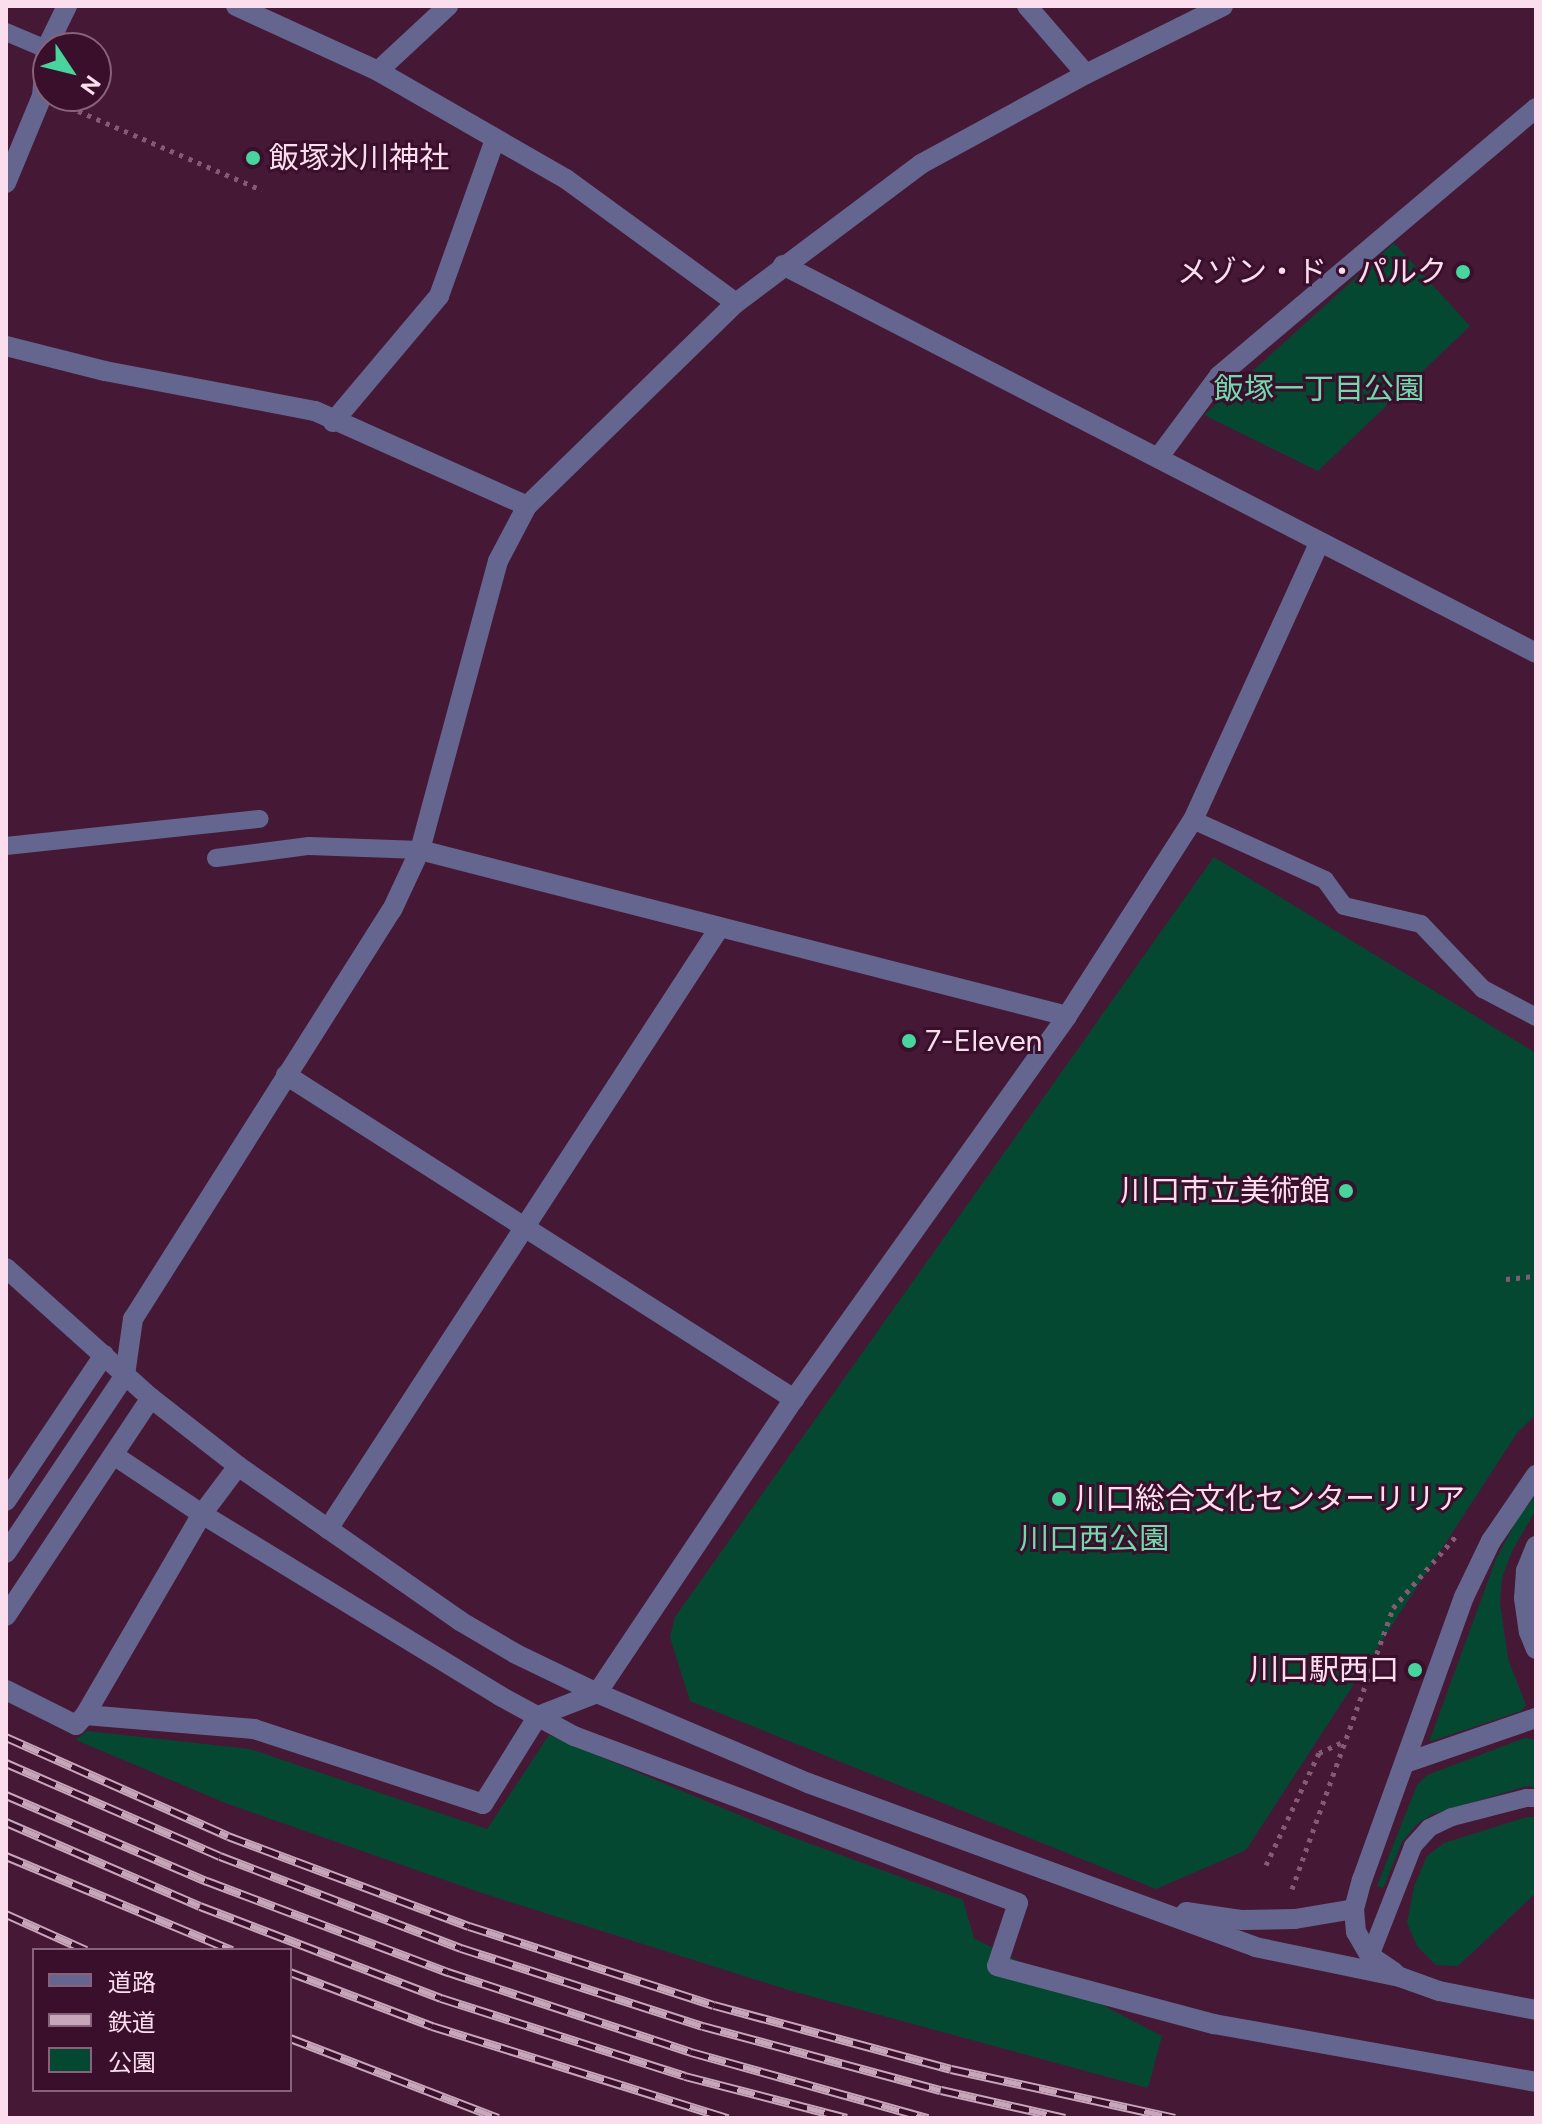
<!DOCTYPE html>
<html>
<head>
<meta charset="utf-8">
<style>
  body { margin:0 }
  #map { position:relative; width:1542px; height:2124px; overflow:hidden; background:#451936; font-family:Figtree,"Noto Sans JP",sans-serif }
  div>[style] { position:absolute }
  .green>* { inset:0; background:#054831 }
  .path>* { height:5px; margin-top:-2.5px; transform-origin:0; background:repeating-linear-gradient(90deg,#835c74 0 4px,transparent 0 10px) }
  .service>* { height:18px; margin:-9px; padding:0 9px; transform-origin:9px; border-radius:9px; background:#656690 }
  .pedestrian>* { height:20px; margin:-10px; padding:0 10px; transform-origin:10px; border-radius:10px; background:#656690 }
  .minor>* { height:20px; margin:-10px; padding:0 10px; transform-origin:10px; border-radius:10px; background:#656690 }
  .tertiary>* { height:20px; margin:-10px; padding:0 10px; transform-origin:10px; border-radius:10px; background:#656690 }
  .rail>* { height:9px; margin-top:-4.5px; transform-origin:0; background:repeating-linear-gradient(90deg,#3a0f2c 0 18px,#c7a6ba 0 36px); box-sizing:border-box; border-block:2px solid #c7a6ba }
  .dots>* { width:22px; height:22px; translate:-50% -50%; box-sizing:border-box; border:4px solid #3a0f2c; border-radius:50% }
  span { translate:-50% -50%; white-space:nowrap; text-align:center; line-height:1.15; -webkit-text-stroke:6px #3a0f2c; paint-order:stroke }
  .poi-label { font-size:30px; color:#fbdeee }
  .left { translate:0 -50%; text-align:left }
  .right { translate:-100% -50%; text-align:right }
  .park-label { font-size:30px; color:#72d9ac }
  .frame { position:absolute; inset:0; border:8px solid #fbdeee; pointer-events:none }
  .legend { position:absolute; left:32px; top:1948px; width:260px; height:144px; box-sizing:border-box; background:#3a0f2c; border:2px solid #87627a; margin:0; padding:10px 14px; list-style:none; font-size:24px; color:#fbdeee }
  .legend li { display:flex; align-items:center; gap:16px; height:40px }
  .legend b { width:40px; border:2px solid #87627a }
  .north { position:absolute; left:32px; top:32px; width:80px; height:80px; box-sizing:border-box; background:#3a0f2c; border:2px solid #87627a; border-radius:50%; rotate:125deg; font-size:22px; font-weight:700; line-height:32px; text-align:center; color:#fbdeee }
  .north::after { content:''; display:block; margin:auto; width:28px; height:36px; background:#48d49d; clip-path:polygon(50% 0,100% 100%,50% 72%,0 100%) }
</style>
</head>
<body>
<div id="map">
  <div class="green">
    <i style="clip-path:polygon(1394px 243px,1470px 326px,1318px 471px,1204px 415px)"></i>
    <i style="clip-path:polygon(1214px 857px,1536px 1053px,1536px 1414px,1517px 1433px,1246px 1850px,1156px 1889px,690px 1701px,670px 1637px,675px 1617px)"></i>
    <i style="clip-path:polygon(1536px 1495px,1536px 1510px,1512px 1551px,1502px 1578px,1500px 1602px,1508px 1659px,1526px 1705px,1521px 1711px,1429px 1742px,1496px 1559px,1518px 1518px)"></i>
    <i style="clip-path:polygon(87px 1731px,250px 1749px,487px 1829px,549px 1735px,789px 1836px,963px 1900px,974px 1938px,1162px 2036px,1148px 2088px,792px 1991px,482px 1893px,228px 1804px,76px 1740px)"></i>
    <i style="clip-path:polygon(1525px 1738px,1536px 1740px,1536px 1787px,1527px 1786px,1433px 1814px,1417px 1824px,1402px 1842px,1383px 1888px,1377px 1886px,1417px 1785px,1427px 1775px)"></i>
    <i style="clip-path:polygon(1527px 1817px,1536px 1817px,1536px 1893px,1458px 1966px,1436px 1965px,1417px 1946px,1407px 1923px,1414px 1887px,1427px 1856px,1444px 1843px)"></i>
  </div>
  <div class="path">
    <i style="left:69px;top:107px;width:210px;rotate:23.3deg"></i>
    <i style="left:1506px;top:1279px;width:30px;rotate:-6deg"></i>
    <i style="left:1266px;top:1865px;width:124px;rotate:-64.7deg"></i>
    <i style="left:1319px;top:1753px;width:26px;rotate:-25deg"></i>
    <i style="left:1292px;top:1889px;width:299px;rotate:-70.2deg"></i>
    <i style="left:1393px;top:1608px;width:96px;rotate:-48.8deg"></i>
  </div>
  <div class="service">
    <i style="left:6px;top:32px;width:43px;rotate:23deg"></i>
    <i style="left:1193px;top:820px;width:145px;rotate:24.4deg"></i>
    <i style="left:1325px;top:880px;width:32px;rotate:54deg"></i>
    <i style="left:1344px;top:906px;width:79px;rotate:13.2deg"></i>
    <i style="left:1421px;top:924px;width:90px;rotate:46.4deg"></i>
    <i style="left:1483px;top:989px;width:60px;rotate:27.8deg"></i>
    <i style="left:6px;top:846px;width:255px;rotate:-6.1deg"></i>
    <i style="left:216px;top:858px;width:94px;rotate:-7.4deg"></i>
    <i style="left:309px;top:846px;width:111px;rotate:2.1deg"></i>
    <i style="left:1370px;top:1956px;width:118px;rotate:-68.6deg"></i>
    <i style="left:1413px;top:1846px;width:24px;rotate:-48deg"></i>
    <i style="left:1429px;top:1828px;width:25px;rotate:-26deg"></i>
    <i style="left:1452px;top:1817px;width:76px;rotate:-14.4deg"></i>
    <i style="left:1526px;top:1798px;width:10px"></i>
  </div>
  <div class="pedestrian">
    <i style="left:115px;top:1456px;width:105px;rotate:33.7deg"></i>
    <i style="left:202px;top:1514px;width:349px;rotate:31.4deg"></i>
    <i style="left:500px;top:1696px;width:84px;rotate:28.4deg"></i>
    <i style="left:574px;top:1736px;width:474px;rotate:20.6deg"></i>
    <i style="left:1018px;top:1903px;width:66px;rotate:108.4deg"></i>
    <i style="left:997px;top:1966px;width:225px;rotate:15deg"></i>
    <i style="left:1214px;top:2024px;width:327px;rotate:10.2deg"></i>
  </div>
  <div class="minor">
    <i style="left:236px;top:6px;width:156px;rotate:24.6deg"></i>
    <i style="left:378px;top:71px;width:217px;rotate:29.9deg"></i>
    <i style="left:566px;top:179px;width:210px;rotate:36.1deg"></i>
    <i style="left:1027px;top:6px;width:90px;rotate:49.1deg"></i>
    <i style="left:378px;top:71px;width:96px;rotate:-42.9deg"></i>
    <i style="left:6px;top:183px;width:94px;rotate:-67.5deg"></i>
    <i style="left:42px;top:96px;width:47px;rotate:-85.1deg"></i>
    <i style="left:46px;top:49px;width:48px;rotate:-64deg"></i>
    <i style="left:6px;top:346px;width:102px;rotate:14.2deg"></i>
    <i style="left:105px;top:371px;width:214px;rotate:10.8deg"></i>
    <i style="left:315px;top:411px;width:232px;rotate:24.1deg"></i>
    <i style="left:333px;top:422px;width:165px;rotate:-49.9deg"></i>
    <i style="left:439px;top:296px;width:166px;rotate:-70.3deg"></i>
    <i style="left:1158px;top:458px;width:102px;rotate:-53.4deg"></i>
    <i style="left:1219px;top:376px;width:415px;rotate:-40.2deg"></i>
    <i style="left:420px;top:850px;width:668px;rotate:14.39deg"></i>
    <i style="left:6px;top:1501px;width:176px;rotate:-56.1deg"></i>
    <i style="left:328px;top:1529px;width:718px;rotate:-56.93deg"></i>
    <i style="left:6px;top:1616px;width:262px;rotate:-56.4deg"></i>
    <i style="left:6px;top:1690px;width:78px;rotate:26.6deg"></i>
    <i style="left:76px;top:1725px;width:13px;rotate:-48deg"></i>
    <i style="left:85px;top:1715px;width:233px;rotate:-59.8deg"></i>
    <i style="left:202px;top:1514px;width:60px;rotate:-53.1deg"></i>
    <i style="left:85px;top:1715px;width:170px;rotate:4.7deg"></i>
    <i style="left:254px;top:1729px;width:241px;rotate:18.1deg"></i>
    <i style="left:483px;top:1804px;width:104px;rotate:-58deg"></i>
    <i style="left:538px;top:1716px;width:63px;rotate:-21.3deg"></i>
  </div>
  <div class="tertiary">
    <i style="left:783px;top:265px;width:847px;rotate:27.26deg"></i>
    <i style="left:286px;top:1075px;width:603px;rotate:32.53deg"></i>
    <i style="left:6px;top:1268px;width:195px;rotate:41.9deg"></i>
    <i style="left:151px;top:1398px;width:110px;rotate:38deg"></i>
    <i style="left:238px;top:1466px;width:271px;rotate:34.9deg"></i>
    <i style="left:460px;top:1621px;width:65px;rotate:30.5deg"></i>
    <i style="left:516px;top:1654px;width:90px;rotate:25.7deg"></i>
    <i style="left:597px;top:1693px;width:229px;rotate:23.1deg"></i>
    <i style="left:808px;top:1783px;width:476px;rotate:20.1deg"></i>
    <i style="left:1255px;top:1947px;width:148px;rotate:11.7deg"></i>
    <i style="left:1400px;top:1977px;width:41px;rotate:19.7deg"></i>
    <i style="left:1439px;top:1991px;width:99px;rotate:11.1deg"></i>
    <i style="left:1536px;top:1546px;width:27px;rotate:112deg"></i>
    <i style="left:1526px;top:1571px;width:27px;rotate:94deg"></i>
    <i style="left:1524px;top:1598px;width:34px;rotate:82deg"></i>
    <i style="left:1529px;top:1632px;width:18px;rotate:68deg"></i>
    <i style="left:6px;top:1553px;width:214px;rotate:-56.2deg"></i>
    <i style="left:125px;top:1375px;width:57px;rotate:-81.9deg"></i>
    <i style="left:133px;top:1319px;width:484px;rotate:-57.7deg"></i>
    <i style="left:392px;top:910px;width:66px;rotate:-65deg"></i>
    <i style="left:420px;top:850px;width:299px;rotate:-74.9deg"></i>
    <i style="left:498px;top:561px;width:62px;rotate:-62.2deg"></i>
    <i style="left:527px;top:506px;width:291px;rotate:-44.2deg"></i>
    <i style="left:736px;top:303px;width:231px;rotate:-36.9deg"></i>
    <i style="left:921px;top:164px;width:188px;rotate:-28.6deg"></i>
    <i style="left:1086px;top:74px;width:153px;rotate:-26.4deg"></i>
    <i style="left:597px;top:1693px;width:354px;rotate:-56.2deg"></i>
    <i style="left:794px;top:1399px;width:470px;rotate:-54.5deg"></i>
    <i style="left:1067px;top:1016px;width:233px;rotate:-57.3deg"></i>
    <i style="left:1193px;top:820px;width:304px;rotate:-65.5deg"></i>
    <i style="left:1405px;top:1763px;width:139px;rotate:-19deg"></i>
    <i style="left:1186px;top:1912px;width:57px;rotate:8.1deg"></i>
    <i style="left:1242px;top:1920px;width:53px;rotate:-1.1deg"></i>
    <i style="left:1295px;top:1919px;width:60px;rotate:-9.6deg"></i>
    <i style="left:1394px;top:1972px;width:29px;rotate:-146deg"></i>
    <i style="left:1370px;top:1956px;width:28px;rotate:-120deg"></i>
    <i style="left:1356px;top:1932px;width:23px;rotate:-95deg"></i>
    <i style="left:1354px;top:1909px;width:30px;rotate:-75deg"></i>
    <i style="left:1362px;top:1880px;width:301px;rotate:-70.2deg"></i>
    <i style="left:1464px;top:1597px;width:62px;rotate:-64.3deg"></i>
    <i style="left:1491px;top:1541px;width:80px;rotate:-55.7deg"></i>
  </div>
  <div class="rail">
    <i style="left:6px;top:1737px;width:243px;rotate:24deg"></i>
    <i style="left:228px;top:1836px;width:257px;rotate:20.5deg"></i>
    <i style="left:469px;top:1926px;width:257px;rotate:17.9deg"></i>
    <i style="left:714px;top:2005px;width:245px;rotate:15.1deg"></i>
    <i style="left:951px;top:2069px;width:229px;rotate:12.3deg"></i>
    <i style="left:6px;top:1763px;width:233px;rotate:23.5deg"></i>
    <i style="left:220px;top:1856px;width:258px;rotate:20.9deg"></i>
    <i style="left:461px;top:1948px;width:254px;rotate:17.9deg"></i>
    <i style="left:703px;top:2026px;width:246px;rotate:15.1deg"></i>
    <i style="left:941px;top:2090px;width:127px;rotate:12.7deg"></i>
    <i style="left:6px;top:1795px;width:219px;rotate:23.2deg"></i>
    <i style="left:207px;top:1881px;width:258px;rotate:20.7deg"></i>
    <i style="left:448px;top:1972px;width:256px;rotate:18.2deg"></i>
    <i style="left:691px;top:2052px;width:246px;rotate:15.6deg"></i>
    <i style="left:6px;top:1822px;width:211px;rotate:23.4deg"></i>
    <i style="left:200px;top:1906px;width:258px;rotate:20.9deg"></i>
    <i style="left:441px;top:1998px;width:256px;rotate:17.7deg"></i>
    <i style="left:685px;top:2076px;width:167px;rotate:14.5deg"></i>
    <i style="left:6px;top:1856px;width:245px;rotate:22.6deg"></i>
    <i style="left:6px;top:1914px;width:88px;rotate:24.2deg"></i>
    <i style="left:290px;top:1972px;width:152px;rotate:20.8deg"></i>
    <i style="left:432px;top:2026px;width:310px;rotate:17.3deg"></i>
    <i style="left:290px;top:2038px;width:223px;rotate:21deg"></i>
  </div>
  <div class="dots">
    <i style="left:253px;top:158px;background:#48d49d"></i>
    <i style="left:1463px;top:272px;background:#48d49d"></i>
    <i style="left:909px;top:1041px;background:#48d49d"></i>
    <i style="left:1346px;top:1191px;background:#48d49d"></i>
    <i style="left:1059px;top:1499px;background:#48d49d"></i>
    <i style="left:1415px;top:1670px;background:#48d49d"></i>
  </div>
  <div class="poi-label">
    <span class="left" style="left:269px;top:158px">飯塚氷川神社</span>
    <span class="right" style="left:1447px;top:272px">メゾン・ド・パルク</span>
    <span class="left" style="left:925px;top:1041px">7-Eleven</span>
    <span class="right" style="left:1330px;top:1191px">川口市立美術館</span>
    <span class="left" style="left:1075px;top:1499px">川口総合文化センターリリア</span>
    <span class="right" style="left:1399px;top:1670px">川口駅西口</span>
  </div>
  <div class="park-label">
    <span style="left:1319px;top:389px">飯塚一丁目公園</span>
    <span style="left:1094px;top:1539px">川口西公園</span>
  </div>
  <div class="frame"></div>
  <ul class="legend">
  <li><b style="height:10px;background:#656690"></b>道路</li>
  <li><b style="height:10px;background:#c7a6ba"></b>鉄道</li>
  <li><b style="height:22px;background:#054831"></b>公園</li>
  </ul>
  <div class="north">N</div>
</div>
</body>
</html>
